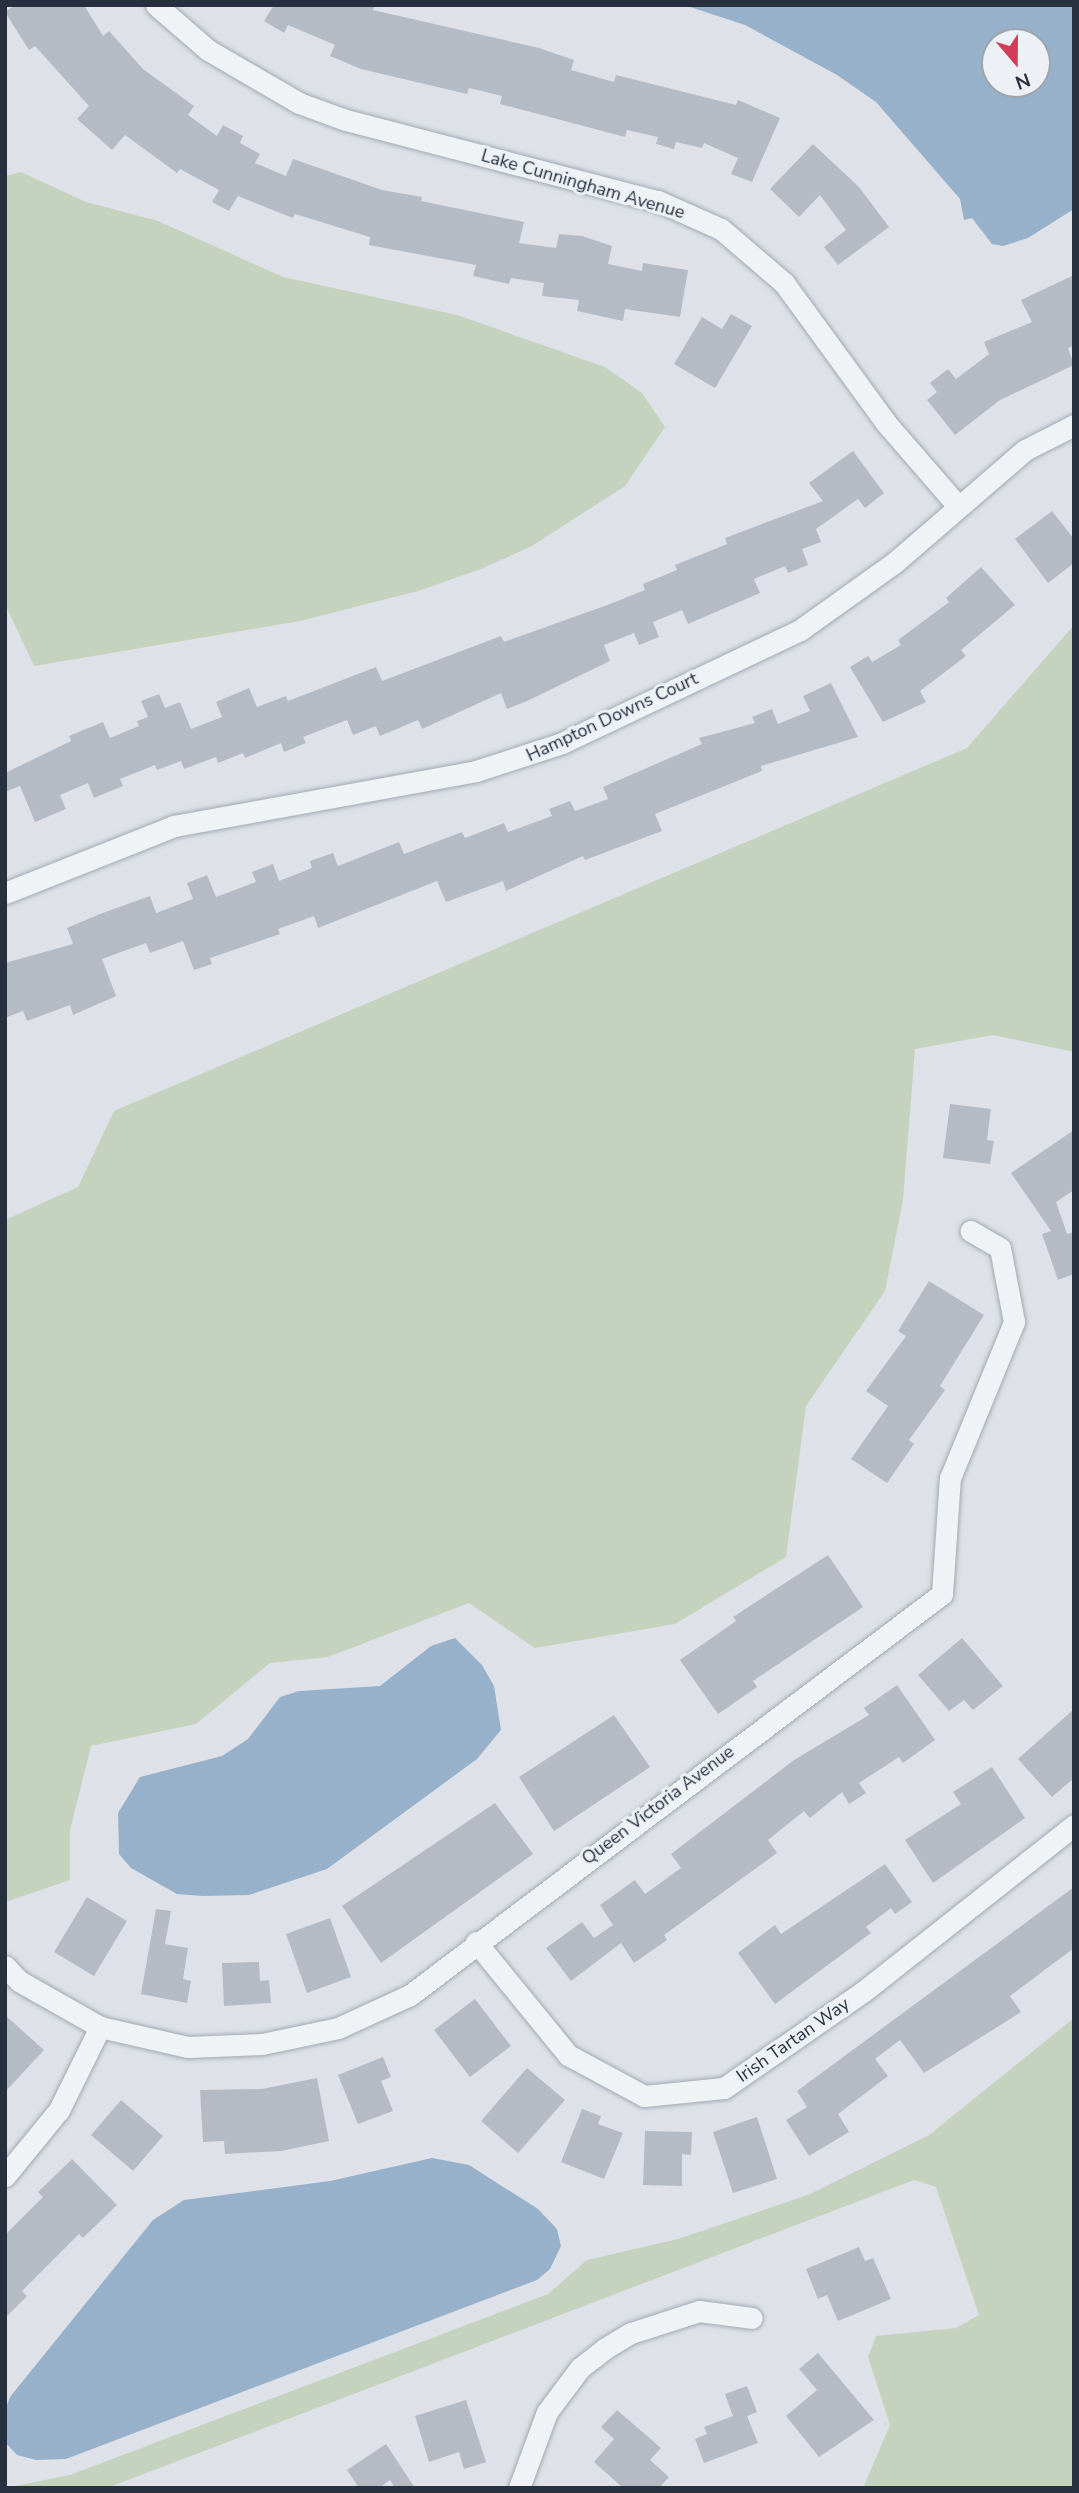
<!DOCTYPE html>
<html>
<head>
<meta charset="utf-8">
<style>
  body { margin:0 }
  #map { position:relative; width:1079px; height:2493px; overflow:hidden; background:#dee2e8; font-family:"Nunito Sans",sans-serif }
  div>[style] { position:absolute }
  .green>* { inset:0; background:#c4d2be }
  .water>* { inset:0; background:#97b1ca }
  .building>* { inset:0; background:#b5bbc5 }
  .roads { filter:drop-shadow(0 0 2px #a3a9b2) drop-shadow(0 0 2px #a3a9b2) }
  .street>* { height:21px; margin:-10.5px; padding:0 10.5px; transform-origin:10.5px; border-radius:10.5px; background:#f0f3f6 }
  span { translate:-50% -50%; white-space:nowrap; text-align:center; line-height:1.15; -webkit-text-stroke:6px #edf1f6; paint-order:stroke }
  .street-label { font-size:18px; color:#26303f }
  .frame { position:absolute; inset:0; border:7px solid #26303f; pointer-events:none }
  .north { position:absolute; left:981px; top:28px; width:70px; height:70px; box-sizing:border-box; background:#edf1f6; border:2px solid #9da4ad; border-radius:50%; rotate:160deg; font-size:19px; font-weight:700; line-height:28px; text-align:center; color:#26303f }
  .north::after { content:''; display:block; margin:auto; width:24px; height:32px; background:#d33c59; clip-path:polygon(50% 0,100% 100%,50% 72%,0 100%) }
</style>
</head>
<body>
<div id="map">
  <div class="green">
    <i style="clip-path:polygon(21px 172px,86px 202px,158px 221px,283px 277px,457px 315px,605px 367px,642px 393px,665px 427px,625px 486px,532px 546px,481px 569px,418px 591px,300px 621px,34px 666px,5px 604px,5px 176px)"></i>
    <i style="clip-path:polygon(1074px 625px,1074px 1052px,993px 1035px,915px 1049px,903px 1200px,885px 1291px,806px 1406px,786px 1557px,675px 1624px,535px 1648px,469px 1603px,328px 1657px,270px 1663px,196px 1724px,91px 1746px,70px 1830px,70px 1880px,5px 1902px,5px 1220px,78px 1187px,114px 1111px,967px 748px)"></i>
    <i style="clip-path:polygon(1074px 2018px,1074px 2488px,863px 2488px,890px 2425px,868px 2357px,876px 2336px,956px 2328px,979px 2315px,936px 2187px,914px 2180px,107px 2488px,5px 2488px,70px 2475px,548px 2294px,587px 2260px,678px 2239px,808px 2195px,929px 2135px)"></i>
  </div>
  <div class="water">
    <i style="clip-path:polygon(evenodd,684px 5px,1074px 5px,1074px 209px,1028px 238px,1003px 246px,992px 244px,972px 218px,964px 220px,960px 199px,876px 102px,837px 75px,745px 25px,684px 5px,995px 42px,1037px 42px,1037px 84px,995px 84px,995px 42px)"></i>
    <i style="clip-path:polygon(455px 1638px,482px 1665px,494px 1686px,501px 1730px,477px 1759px,327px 1869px,249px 1895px,203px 1896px,177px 1894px,131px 1868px,119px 1854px,118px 1813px,140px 1777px,222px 1756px,248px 1739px,280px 1697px,299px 1691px,380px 1686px,431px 1646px)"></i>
    <i style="clip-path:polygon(432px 2158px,469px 2165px,538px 2209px,557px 2229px,561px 2246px,550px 2269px,537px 2280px,66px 2459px,36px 2460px,17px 2455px,6px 2443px,5px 2410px,10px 2397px,153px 2220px,184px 2200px,330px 2181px)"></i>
  </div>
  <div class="building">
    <i style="clip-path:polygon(15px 5px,84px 5px,103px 36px,109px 31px,143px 69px,194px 106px,188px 115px,217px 136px,223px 125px,243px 136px,240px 143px,260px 154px,255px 163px,286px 176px,293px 159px,382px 190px,422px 197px,421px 201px,524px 222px,519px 243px,556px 248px,559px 234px,582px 236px,612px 246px,608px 264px,642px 271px,643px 263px,688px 270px,680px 317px,625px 309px,623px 321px,577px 311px,579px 300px,542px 296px,544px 283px,511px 278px,509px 284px,473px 276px,476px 265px,369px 245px,370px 237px,295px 214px,293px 218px,238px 196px,229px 211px,212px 202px,219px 190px,180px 169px,177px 173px,125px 135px,112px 150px,77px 119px,89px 106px,35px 46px,29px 50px,5px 12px)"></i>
    <i style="clip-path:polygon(274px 5px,375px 5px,373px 10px,539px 48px,574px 60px,571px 70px,614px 82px,616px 75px,736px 105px,738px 100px,780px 118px,752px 182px,731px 174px,738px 158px,704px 143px,702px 148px,676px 142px,674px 149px,656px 144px,658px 137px,627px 130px,625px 137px,500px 104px,502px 96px,469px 88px,467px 94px,361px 69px,330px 56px,335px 45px,288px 25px,284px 33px,264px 21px)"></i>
    <i style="clip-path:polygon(813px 144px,859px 187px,889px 227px,838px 265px,824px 247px,846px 230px,820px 195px,799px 217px,770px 189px)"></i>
    <i style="clip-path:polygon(1074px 275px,1074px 346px,1068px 348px,1074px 365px,1000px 400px,955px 435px,927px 400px,937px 392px,930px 383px,948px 369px,956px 379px,989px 354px,984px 342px,1032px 322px,1021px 300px)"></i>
    <i style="clip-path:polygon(731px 314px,752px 326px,715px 388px,674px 364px,702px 317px,722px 329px)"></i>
    <i style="clip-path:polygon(853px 451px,884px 493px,865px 508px,858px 499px,816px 529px,821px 542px,802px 549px,808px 565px,788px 573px,785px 566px,754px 579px,760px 593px,688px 624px,682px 610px,653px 622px,659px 637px,639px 645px,634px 633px,604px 645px,610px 661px,527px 701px,507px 709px,501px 693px,422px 729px,418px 720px,380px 736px,376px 726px,353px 735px,347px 720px,303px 737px,306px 743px,284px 752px,281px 743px,245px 758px,243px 753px,218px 763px,216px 757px,184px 769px,181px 761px,157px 770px,155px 765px,120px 779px,123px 786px,94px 798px,88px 783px,60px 795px,66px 809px,35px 822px,20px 786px,5px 792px,5px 773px,71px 741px,69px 736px,103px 722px,110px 738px,139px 726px,137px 721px,148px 717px,141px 701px,159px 694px,165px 708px,180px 702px,191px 729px,222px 717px,216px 702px,249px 688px,257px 707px,286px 696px,288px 701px,376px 667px,382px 681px,501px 636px,504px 642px,610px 604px,645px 590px,643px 584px,677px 570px,675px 565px,727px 544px,725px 538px,823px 501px,809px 483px)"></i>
    <i style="clip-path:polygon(1052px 511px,1074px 539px,1074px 563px,1048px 583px,1015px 539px)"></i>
    <i style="clip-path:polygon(981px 567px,1015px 605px,961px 650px,966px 656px,920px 691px,926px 702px,883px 722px,850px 667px,868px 656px,872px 662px,901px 645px,898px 640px,949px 602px,946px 598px)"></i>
    <i style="clip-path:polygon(831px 683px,858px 737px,761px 766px,762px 771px,655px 814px,662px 831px,585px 860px,583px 856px,506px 891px,503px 881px,446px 902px,437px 881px,318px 928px,314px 916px,278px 929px,280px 934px,210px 958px,212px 964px,194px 970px,183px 941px,150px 953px,146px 943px,102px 959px,116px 996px,73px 1015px,70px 1005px,27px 1021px,23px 1011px,5px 1018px,5px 963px,73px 944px,67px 928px,100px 914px,150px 896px,156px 913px,193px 899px,187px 883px,207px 875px,216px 897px,256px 882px,252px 872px,273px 864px,279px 881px,312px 868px,310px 861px,333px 853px,338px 866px,399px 842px,404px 854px,462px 832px,465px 838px,504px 823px,508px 832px,552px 816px,549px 809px,570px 801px,575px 811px,608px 799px,603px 787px,702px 744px,699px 738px,755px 723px,752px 717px,772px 709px,778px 724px,810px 711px,803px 696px)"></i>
    <i style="clip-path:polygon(950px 1104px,991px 1109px,987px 1140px,994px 1141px,990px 1164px,943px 1158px)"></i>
    <i style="clip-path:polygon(1074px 1130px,1074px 1190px,1056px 1202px,1067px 1234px,1074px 1232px,1074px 1274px,1058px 1280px,1042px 1234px,1051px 1231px,1011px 1173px)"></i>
    <i style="clip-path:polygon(929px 1281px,984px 1315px,940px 1386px,945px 1390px,909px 1440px,914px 1444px,887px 1483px,851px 1459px,888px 1406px,866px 1391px,906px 1336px,898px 1331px)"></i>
    <i style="clip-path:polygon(828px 1555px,863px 1607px,753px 1681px,757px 1687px,718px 1714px,680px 1660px,736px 1621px,733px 1617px)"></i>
    <i style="clip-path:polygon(962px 1638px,1003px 1686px,973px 1710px,964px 1700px,949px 1711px,918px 1675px)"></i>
    <i style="clip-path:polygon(897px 1685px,935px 1740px,903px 1763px,899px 1757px,859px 1783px,866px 1793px,849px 1804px,842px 1792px,810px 1818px,804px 1811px,768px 1840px,777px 1853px,664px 1935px,667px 1940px,634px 1963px,621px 1943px,571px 1981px,546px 1948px,582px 1922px,594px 1938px,613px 1925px,600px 1905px,635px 1880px,645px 1894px,681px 1868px,671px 1854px,794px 1760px,869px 1715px,864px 1708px)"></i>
    <i style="clip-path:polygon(1074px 1709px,1074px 1778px,1052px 1797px,1018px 1759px)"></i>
    <i style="clip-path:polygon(614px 1715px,650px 1767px,554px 1831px,519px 1777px)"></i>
    <i style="clip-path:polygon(992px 1767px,1025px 1818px,933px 1883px,905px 1840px,961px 1804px,953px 1792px)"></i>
    <i style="clip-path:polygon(495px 1803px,533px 1854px,381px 1963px,342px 1906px)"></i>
    <i style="clip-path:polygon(885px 1864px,912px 1902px,895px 1914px,891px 1908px,866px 1927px,871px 1933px,775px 2004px,738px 1953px,775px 1925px,781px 1934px)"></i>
    <i style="clip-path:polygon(1074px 1887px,1074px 1948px,1010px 1996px,1021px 2012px,924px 2073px,900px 2040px,875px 2059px,888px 2076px,838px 2114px,849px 2132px,809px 2156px,786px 2120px,807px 2107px,797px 2091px)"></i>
    <i style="clip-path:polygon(87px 1897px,127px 1921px,94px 1976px,54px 1952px)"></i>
    <i style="clip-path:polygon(156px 1909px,171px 1911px,165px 1944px,188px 1948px,183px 1979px,191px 1981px,187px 2003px,141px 1994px)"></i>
    <i style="clip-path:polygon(330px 1918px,351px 1977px,307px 1993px,286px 1934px)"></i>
    <i style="clip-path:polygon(259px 1962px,260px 1981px,269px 1980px,271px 2003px,224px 2006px,222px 1963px)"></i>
    <i style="clip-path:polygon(475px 1999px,511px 2046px,470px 2077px,434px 2030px)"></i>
    <i style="clip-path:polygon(5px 2015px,44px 2050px,5px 2092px)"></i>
    <i style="clip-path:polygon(383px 2057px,391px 2077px,381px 2081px,393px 2111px,358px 2124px,338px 2075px)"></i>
    <i style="clip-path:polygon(527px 2068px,565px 2100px,518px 2153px,481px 2121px)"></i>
    <i style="clip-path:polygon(317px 2078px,329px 2141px,281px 2151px,225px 2154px,224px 2141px,203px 2142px,200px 2090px,262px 2089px)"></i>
    <i style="clip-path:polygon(121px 2100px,163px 2136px,133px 2171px,91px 2135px)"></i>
    <i style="clip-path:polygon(582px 2109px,601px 2116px,598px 2124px,623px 2133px,604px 2179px,561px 2162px)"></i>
    <i style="clip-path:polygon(757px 2117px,777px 2179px,733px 2193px,713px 2132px)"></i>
    <i style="clip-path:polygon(645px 2131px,692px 2132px,691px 2155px,682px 2154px,682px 2186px,643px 2185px)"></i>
    <i style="clip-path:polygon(72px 2159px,117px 2205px,83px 2238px,79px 2234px,22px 2291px,27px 2296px,5px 2318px,5px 2235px,43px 2197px,38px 2192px)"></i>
    <i style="clip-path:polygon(859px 2247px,865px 2261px,873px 2258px,891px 2299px,838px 2321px,827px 2295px,818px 2299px,806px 2269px)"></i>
    <i style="clip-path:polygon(818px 2353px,874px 2420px,819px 2457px,786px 2416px,817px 2390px,799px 2369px)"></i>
    <i style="clip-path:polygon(747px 2386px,757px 2412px,747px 2416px,758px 2443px,704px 2463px,695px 2439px,707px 2434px,704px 2427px,733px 2416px,725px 2394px)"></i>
    <i style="clip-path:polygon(466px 2400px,486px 2462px,464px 2469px,459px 2452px,429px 2462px,415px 2416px)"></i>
    <i style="clip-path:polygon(617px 2410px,661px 2448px,650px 2460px,669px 2477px,659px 2488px,623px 2488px,594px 2462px,614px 2439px,601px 2427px)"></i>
    <i style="clip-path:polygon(386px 2444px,415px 2488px,395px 2488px,390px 2480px,379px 2488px,359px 2488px,347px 2470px)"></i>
  </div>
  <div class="roads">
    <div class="street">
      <i style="left:156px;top:5px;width:69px;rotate:40.9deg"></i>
      <i style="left:208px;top:50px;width:105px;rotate:30.2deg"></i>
      <i style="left:299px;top:103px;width:50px;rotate:19.9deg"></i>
      <i style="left:346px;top:120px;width:322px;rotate:14.6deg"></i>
      <i style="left:658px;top:201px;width:69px;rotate:24deg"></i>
      <i style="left:721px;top:229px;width:83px;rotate:40.6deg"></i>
      <i style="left:784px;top:283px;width:173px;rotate:53.9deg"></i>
      <i style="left:886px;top:423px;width:110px;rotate:49.1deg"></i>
      <i style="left:5px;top:893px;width:182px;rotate:-21.6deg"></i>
      <i style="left:174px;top:826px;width:307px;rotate:-10.3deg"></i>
      <i style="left:476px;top:771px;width:90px;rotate:-18deg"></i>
      <i style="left:562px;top:743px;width:263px;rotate:-25.4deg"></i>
      <i style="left:800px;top:630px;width:115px;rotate:-35.5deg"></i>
      <i style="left:894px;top:563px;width:173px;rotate:-40.8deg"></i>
      <i style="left:1025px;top:450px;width:55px;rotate:-27deg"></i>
      <i style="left:476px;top:1942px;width:146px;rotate:50.8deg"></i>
      <i style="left:568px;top:2055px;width:86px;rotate:28.3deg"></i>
      <i style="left:644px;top:2096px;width:80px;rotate:-5.7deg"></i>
      <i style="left:724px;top:2088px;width:170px;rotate:-34.7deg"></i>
      <i style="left:864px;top:1991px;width:268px;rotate:-38.3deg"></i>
      <i style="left:5px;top:1966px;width:21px;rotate:47deg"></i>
      <i style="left:19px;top:1981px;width:93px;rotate:29.6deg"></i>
      <i style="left:100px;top:2027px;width:90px;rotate:12.8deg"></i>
      <i style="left:188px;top:2047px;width:74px;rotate:-2.3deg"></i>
      <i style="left:262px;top:2044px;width:78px;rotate:-11.9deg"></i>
      <i style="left:338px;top:2028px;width:79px;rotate:-24.6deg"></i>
      <i style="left:410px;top:1995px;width:666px;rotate:-37.01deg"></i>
      <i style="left:942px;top:1594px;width:116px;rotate:-86.1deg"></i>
      <i style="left:950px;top:1478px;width:169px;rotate:-67.7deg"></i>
      <i style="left:1014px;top:1322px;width:75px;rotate:-100.7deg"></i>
      <i style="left:1000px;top:1248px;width:34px;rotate:-150deg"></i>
      <i style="left:5px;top:2176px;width:85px;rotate:-50.7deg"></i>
      <i style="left:59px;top:2110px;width:93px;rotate:-63.7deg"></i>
      <i style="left:519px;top:2488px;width:81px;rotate:-69.8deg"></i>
      <i style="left:547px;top:2412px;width:55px;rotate:-53.1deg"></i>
      <i style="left:580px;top:2368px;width:31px;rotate:-38deg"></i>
      <i style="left:604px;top:2349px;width:31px;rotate:-31deg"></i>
      <i style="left:631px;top:2333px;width:71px;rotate:-17.9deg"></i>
      <i style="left:699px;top:2311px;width:53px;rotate:7.5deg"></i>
    </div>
  </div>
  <div class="street-label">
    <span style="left:583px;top:184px;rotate:16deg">Lake Cunningham Avenue</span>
    <span style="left:612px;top:717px;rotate:-25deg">Hampton Downs Court</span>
    <span style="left:658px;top:1805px;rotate:-37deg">Queen Victoria Avenue</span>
    <span style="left:793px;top:2040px;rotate:-35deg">Irish Tartan Way</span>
  </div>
  <div class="frame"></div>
  <div class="north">N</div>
</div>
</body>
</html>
